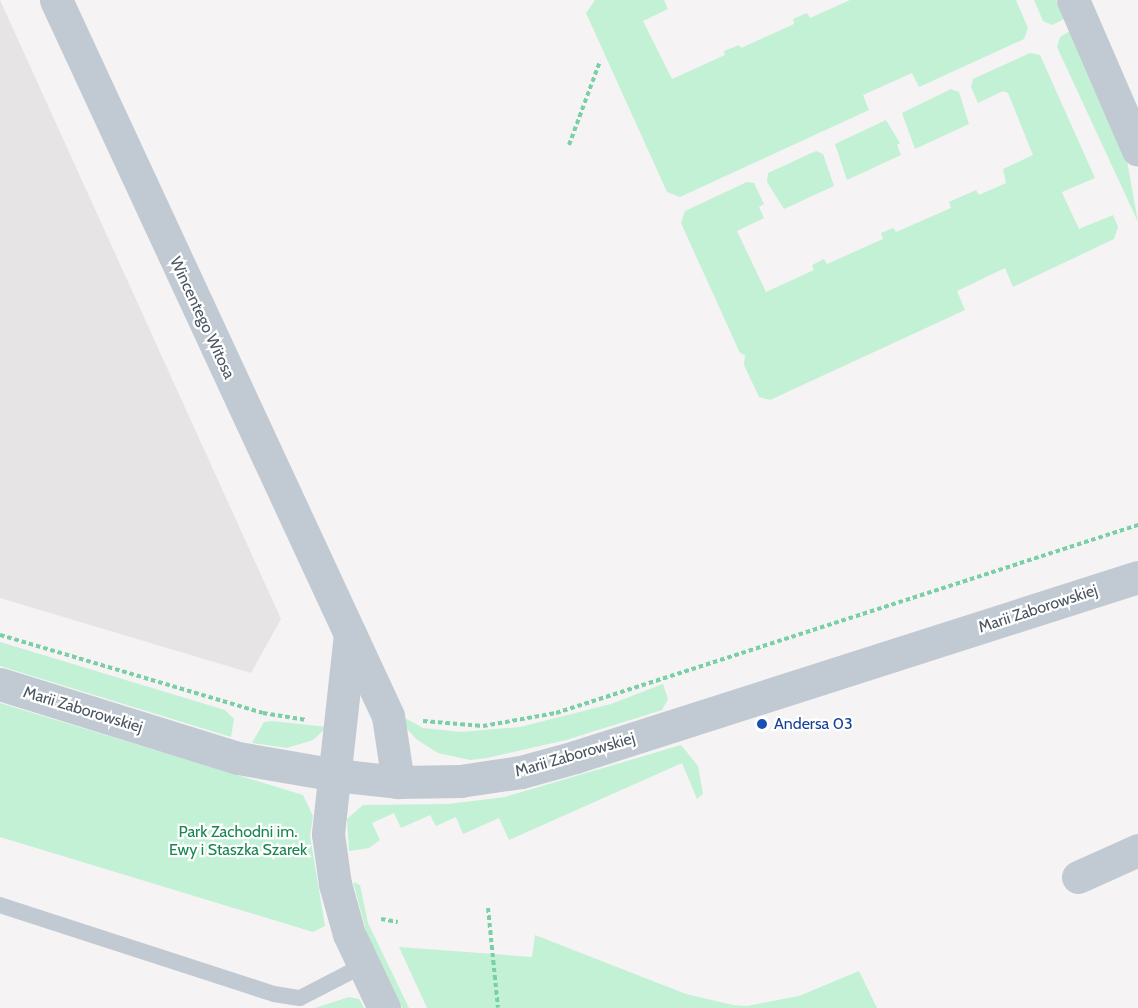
<!DOCTYPE html>
<html>
<head>
<meta charset="utf-8">
<style>
  body { margin:0 }
  #map { position:relative; width:1138px; height:1008px; overflow:hidden; background:#f5f3f3; font-family:Cabin,sans-serif }
  div>[style] { position:absolute }
  .education>* { inset:0; background:#e6e4e5 }
  .green>* { inset:0; background:#c3f1d5 }
  .path>* { height:4px; margin-top:-2px; transform-origin:0; background:repeating-linear-gradient(90deg,#7ad0a6 0 4.5px,transparent 0 7.5px) }
  .service>* { height:16px; margin:-8px; padding:0 8px; transform-origin:8px; border-radius:8px; background:#c1cad2 }
  .minor>* { height:33px; margin:-16.5px; padding:0 16.5px; transform-origin:16.5px; border-radius:16.5px; background:#c1cad2 }
  .tertiary>* { height:33px; margin:-16.5px; padding:0 16.5px; transform-origin:16.5px; border-radius:16.5px; background:#c1cad2 }
  .dots>* { width:16px; height:16px; translate:-50% -50%; box-sizing:border-box; border:3px solid #fff; border-radius:50% }
  span { translate:-50% -50%; white-space:nowrap; text-align:center; line-height:1.15; -webkit-text-stroke:4.5px #fff; paint-order:stroke }
  .street-label { font-size:16px; color:#4a5661 }
  .transit-label { font-size:16px; color:#164399 }
  .left { translate:0 -50%; text-align:left }
  .park-label { font-size:16px; color:#17864f }
</style>
</head>
<body>
<div id="map">
  <div class="education">
    <i style="clip-path:polygon(0 0,281px 619px,251px 673px,0 598px)"></i>
  </div>
  <div class="green">
    <i style="clip-path:polygon(595px 0,664px 0,668px 9px,643px 21px,672px 79px,725px 55px,724px 51px,739px 45px,741px 48px,794px 24px,793px 19px,807px 13px,810px 18px,850px 0,1016px 0,1028px 28px,1024px 39px,919px 87px,912px 73px,863px 95px,869px 110px,680px 197px,667px 192px,586px 13px)"></i>
    <i style="clip-path:polygon(1034px 0,1056px 0,1064px 19px,1052px 25px,1043px 21px)"></i>
    <i style="clip-path:polygon(1070px 31px,1127px 161px,1138px 222px,1057px 47px,1060px 37px)"></i>
    <i style="clip-path:polygon(1030px 53px,1040px 55px,1095px 178px,1062px 192px,1064px 197px,1079px 229px,1113px 215px,1118px 227px,1114px 239px,1013px 287px,1005px 268px,957px 291px,965px 310px,770px 400px,759px 397px,744px 365px,745px 355px,740px 353px,681px 223px,685px 211px,747px 182px,754px 183px,764px 204px,759px 207px,764px 218px,737px 231px,766px 292px,814px 270px,812px 265px,824px 259px,827px 264px,883px 239px,881px 233px,893px 228px,896px 232px,951px 208px,949px 202px,976px 190px,979px 195px,1006px 183px,1003px 169px,1033px 155px,1008px 93px,1003px 91px,978px 103px,971px 87px,973px 79px)"></i>
    <i style="clip-path:polygon(951px 89px,959px 92px,969px 124px,915px 149px,902px 113px)"></i>
    <i style="clip-path:polygon(886px 120px,900px 143px,897px 145px,901px 155px,847px 180px,835px 144px)"></i>
    <i style="clip-path:polygon(816px 151px,823px 154px,834px 186px,784px 209px,767px 182px,768px 173px)"></i>
    <i style="clip-path:polygon(0 642px,225px 710px,234px 719px,231px 737px,0 666px)"></i>
    <i style="clip-path:polygon(663px 684px,668px 699px,662px 710px,566px 740px,487px 758px,470px 760px,438px 753px,416px 739px,402px 723px,403px 717px,423px 728px,461px 732px,520px 727px,611px 704px)"></i>
    <i style="clip-path:polygon(0 703px,303px 795px,313px 816px,310px 836px,325px 926px,313px 932px,0 837px)"></i>
    <i style="clip-path:polygon(264px 722px,272px 721px,327px 727px,313px 740px,287px 748px,252px 743px)"></i>
    <i style="clip-path:polygon(681px 745px,698px 766px,703px 794px,697px 799px,682px 763px,509px 840px,499px 818px,463px 834px,456px 817px,436px 826px,430px 815px,401px 828px,394px 813px,372px 823px,380px 840px,369px 848px,349px 851px,347px 819px,363px 805px,448px 804px,505px 797px)"></i>
    <i style="clip-path:polygon(353px 882px,360px 885px,368px 923px,409px 1008px,402px 1008px,370px 945px)"></i>
    <i style="clip-path:polygon(535px 935px,686px 994px,733px 1005px,747px 1006px,799px 996px,859px 971px,877px 1008px,427px 1008px,399px 947px,532px 957px)"></i>
    <i style="clip-path:polygon(349px 997px,359px 999px,364px 1008px,315px 1008px)"></i>
  </div>
  <div class="path">
    <i style="left:569px;top:145px;width:90px;rotate:-69.7deg"></i>
    <i style="left:0;top:635px;width:274px;rotate:16.5deg"></i>
    <i style="left:263px;top:713px;width:44px;rotate:9.2deg"></i>
    <i style="left:423px;top:721px;width:60px;rotate:4.8deg"></i>
    <i style="left:483px;top:726px;width:74px;rotate:-10.1deg"></i>
    <i style="left:556px;top:713px;width:612px;rotate:-17.9deg"></i>
    <i style="left:488px;top:908px;width:100px;rotate:84.3deg"></i>
    <i style="left:381px;top:919px;width:17px;rotate:10deg"></i>
  </div>
  <div class="service">
    <i style="left:0;top:905px;width:288px;rotate:18deg"></i>
    <i style="left:274px;top:994px;width:26px;rotate:9deg"></i>
    <i style="left:300px;top:998px;width:70px;rotate:-27.3deg"></i>
  </div>
  <div class="minor">
    <i style="left:56px;top:0;width:789px;rotate:65.12deg"></i>
    <i style="left:388px;top:716px;width:67px;rotate:81.4deg"></i>
    <i style="left:1073px;top:0;width:163px;rotate:66.6deg"></i>
    <i style="left:350px;top:634px;width:201px;rotate:96.3deg"></i>
    <i style="left:328px;top:834px;width:50px;rotate:82deg"></i>
    <i style="left:335px;top:884px;width:52px;rotate:74.4deg"></i>
    <i style="left:349px;top:934px;width:82px;rotate:64.7deg"></i>
    <i style="left:1078px;top:877px;width:66px;rotate:-24.2deg"></i>
  </div>
  <div class="tertiary">
    <i style="left:0;top:684px;width:249px;rotate:17.3deg"></i>
    <i style="left:238px;top:758px;width:98px;rotate:9.9deg"></i>
    <i style="left:335px;top:775px;width:63px;rotate:6.3deg"></i>
    <i style="left:398px;top:782px;width:62px;rotate:-0.9deg"></i>
    <i style="left:460px;top:781px;width:62px;rotate:-8.4deg"></i>
    <i style="left:521px;top:772px;width:56px;rotate:-15.5deg"></i>
    <i style="left:575px;top:757px;width:591px;rotate:-17.73deg"></i>
  </div>
  <div class="dots">
    <i style="left:762px;top:724px;background:#1a4fb4"></i>
  </div>
  <div class="street-label">
    <span style="left:202px;top:318px;rotate:65deg">Wincentego Witosa</span>
    <span style="left:1038px;top:609px;rotate:-18deg">Marii Zaborowskiej</span>
    <span style="left:83px;top:710px;rotate:17deg">Marii Zaborowskiej</span>
    <span style="left:575px;top:755px;rotate:-16deg">Marii Zaborowskiej</span>
  </div>
  <div class="transit-label">
    <span class="left" style="left:774px;top:724px">Andersa 03</span>
  </div>
  <div class="park-label">
    <span style="left:238px;top:841px">Park Zachodni im.<br>Ewy i Staszka Szarek</span>
  </div>
</div>
</body>
</html>
